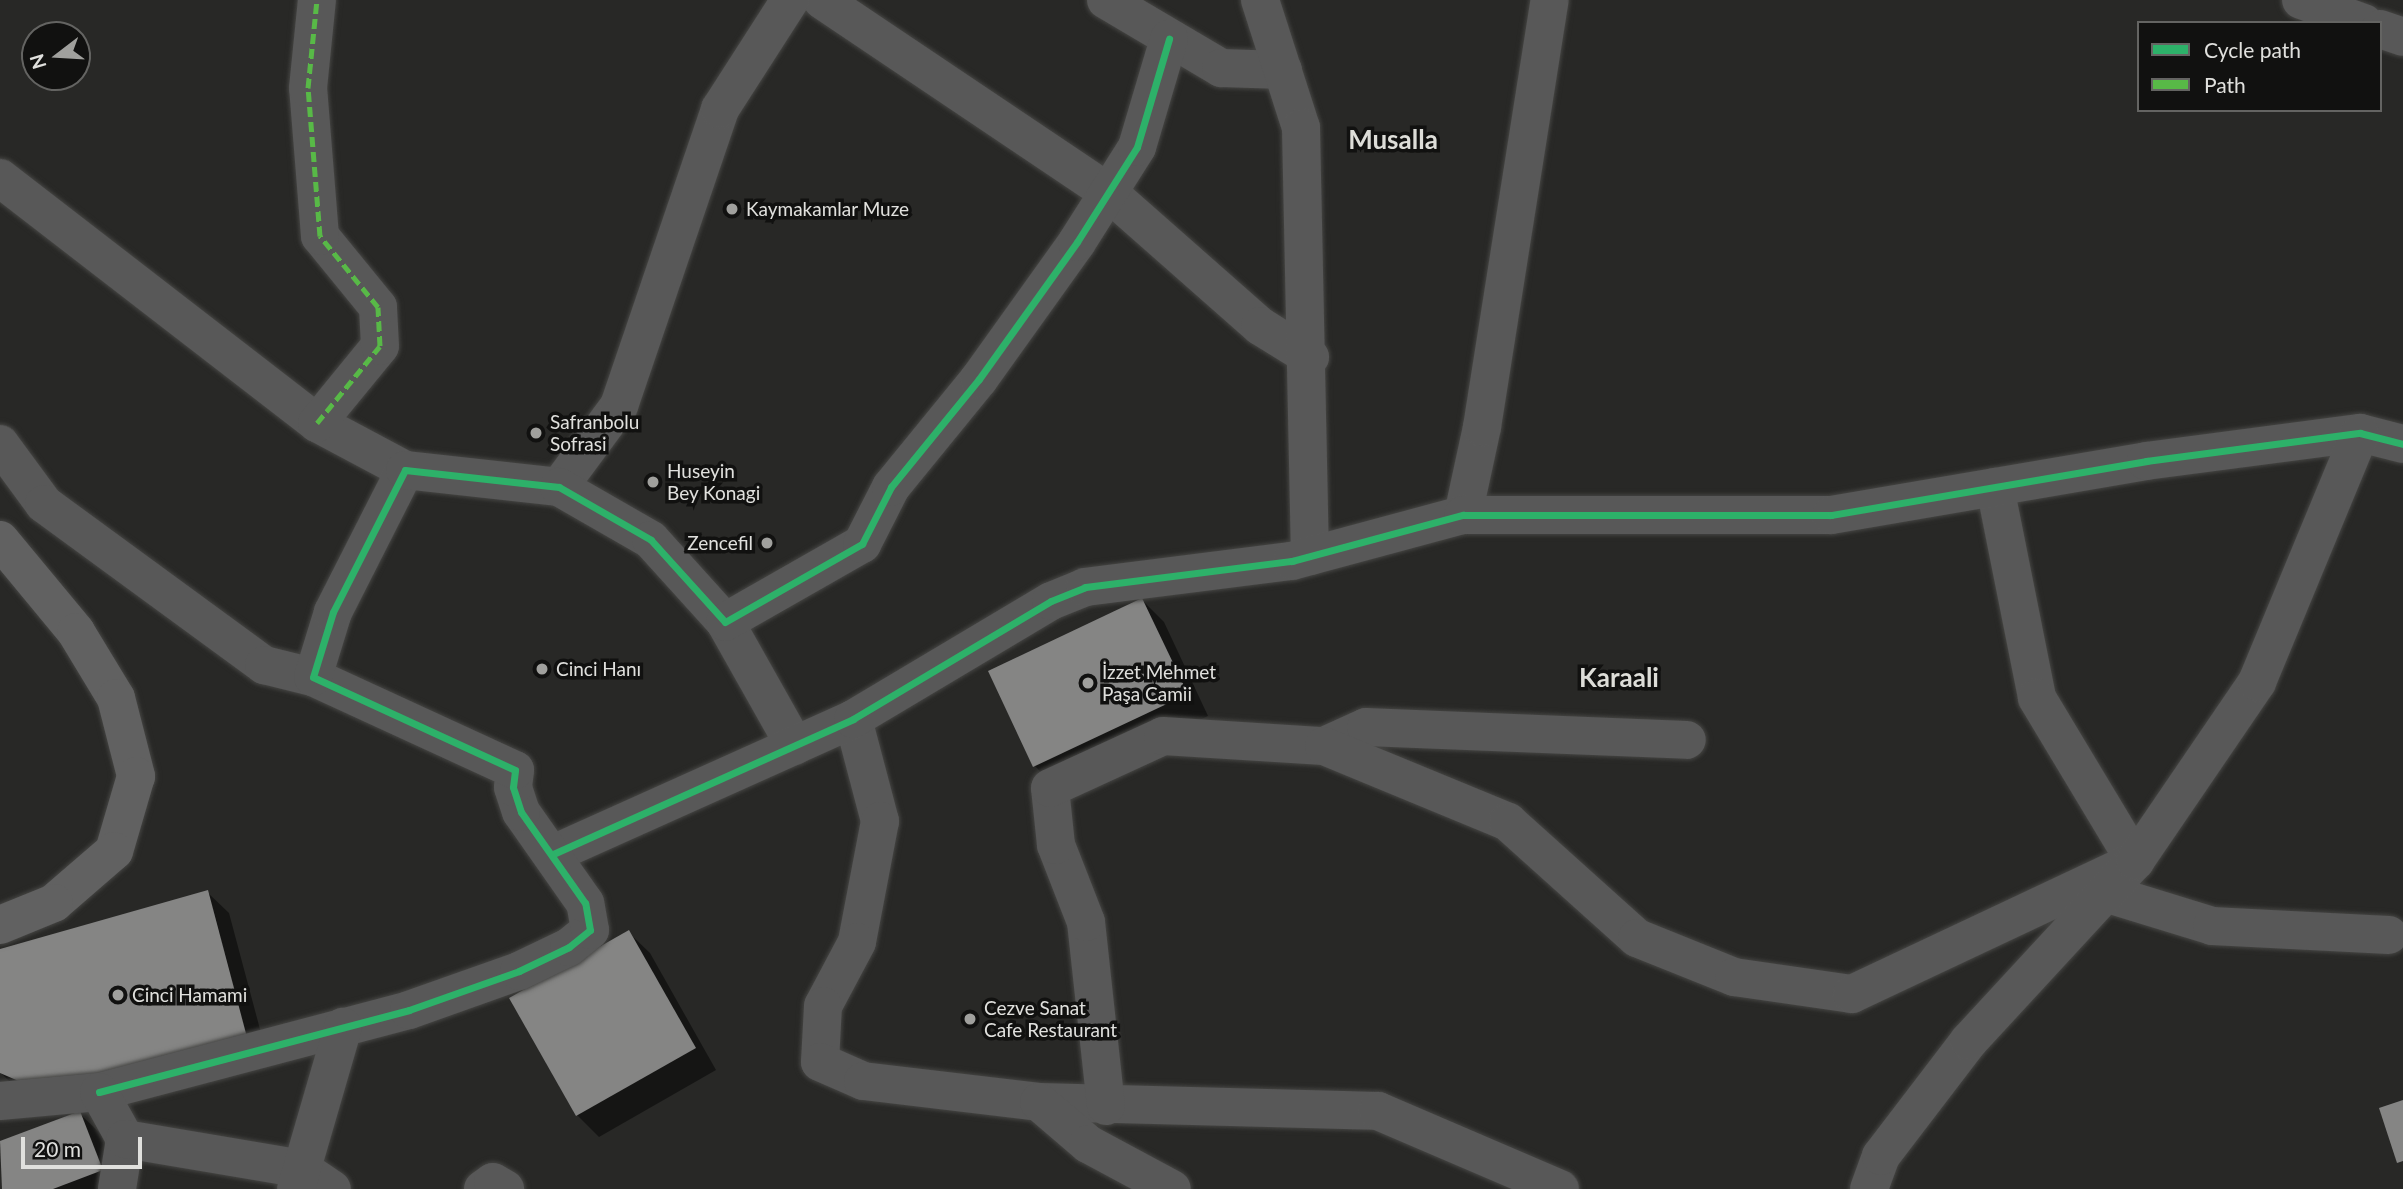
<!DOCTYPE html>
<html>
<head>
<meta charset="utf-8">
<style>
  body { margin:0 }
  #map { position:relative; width:2403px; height:1189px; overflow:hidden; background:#282826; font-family:Lato,sans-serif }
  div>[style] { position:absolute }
  .shadow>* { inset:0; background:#0007 }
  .building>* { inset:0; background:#858584 }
  .roads { filter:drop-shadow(0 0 2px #454543) drop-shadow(0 0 2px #454543) }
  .minor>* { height:38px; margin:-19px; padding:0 19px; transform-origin:19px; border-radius:19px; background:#585858 }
  .major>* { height:38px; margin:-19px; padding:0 19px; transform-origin:19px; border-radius:19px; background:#616161 }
  .quiet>* { height:5px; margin-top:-2.5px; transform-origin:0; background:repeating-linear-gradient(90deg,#58b947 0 10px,transparent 0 15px) }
  .cycleway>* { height:7px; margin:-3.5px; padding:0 3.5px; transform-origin:3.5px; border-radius:3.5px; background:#2db169 }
  .dots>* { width:19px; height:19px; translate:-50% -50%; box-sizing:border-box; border:4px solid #111110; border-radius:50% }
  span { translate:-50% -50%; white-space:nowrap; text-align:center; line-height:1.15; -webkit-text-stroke:7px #111110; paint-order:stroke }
  .poi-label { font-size:19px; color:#e0e0dd }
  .left { translate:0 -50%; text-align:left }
  .right { translate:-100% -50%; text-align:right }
  .district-label { font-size:26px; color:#ddddd8; font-weight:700 }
  .legend { position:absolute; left:2137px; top:21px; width:245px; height:91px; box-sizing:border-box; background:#111110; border:2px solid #646462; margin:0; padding:9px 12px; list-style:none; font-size:21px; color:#e0e0dd }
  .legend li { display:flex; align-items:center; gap:14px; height:35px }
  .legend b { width:35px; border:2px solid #646462 }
  .north { position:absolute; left:21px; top:21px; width:70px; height:70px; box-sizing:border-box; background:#111110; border:2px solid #646462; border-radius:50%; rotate:253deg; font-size:19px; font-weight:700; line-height:28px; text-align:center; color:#e0e0dd }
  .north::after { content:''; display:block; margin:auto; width:24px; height:32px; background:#a0a09d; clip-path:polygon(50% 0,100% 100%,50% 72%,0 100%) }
  .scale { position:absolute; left:21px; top:1137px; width:121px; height:32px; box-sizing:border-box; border:4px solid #e0e0dd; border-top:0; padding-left:9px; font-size:21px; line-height:24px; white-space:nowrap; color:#e0e0dd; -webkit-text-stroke:5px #111110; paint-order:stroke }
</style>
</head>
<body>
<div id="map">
  <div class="shadow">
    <i style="clip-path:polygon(1142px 600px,1164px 622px,1208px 716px,1056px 788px,1035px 766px,990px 672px)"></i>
    <i style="clip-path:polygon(207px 892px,229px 913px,269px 1063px,21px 1093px,0 1072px,0 951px)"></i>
    <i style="clip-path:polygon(628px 932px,650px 953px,716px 1070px,599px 1137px,577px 1115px)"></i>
    <i style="clip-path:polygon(79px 1113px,101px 1134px,122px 1189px,4px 1189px,0 1143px)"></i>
  </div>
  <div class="building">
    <i style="clip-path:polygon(1142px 598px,1188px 694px,1033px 767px,988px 671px)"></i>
    <i style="clip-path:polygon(208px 890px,248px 1041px,37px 1089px,0 1073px,0 949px)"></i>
    <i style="clip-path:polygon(629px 930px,696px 1048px,576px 1116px,509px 998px)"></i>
    <i style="clip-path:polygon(2403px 1100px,2403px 1161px,2397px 1163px,2379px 1108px)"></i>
    <i style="clip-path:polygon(80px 1111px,103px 1170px,53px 1189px,2px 1189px,0 1141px)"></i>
  </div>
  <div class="roads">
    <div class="minor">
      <i style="left:822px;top:0;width:344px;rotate:33.9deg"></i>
      <i style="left:1108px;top:192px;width:203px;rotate:41.4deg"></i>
      <i style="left:1260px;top:326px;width:59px;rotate:31.8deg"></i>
      <i style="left:1106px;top:0;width:134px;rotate:30.6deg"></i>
      <i style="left:1221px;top:68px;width:62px;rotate:1.8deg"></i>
      <i style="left:1260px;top:0;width:134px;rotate:72.2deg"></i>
      <i style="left:1301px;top:128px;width:428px;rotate:88.8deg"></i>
      <i style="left:2301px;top:0;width:67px;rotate:20.1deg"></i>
      <i style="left:2380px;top:29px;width:24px;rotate:19deg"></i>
      <i style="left:0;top:178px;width:401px;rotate:37.7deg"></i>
      <i style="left:317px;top:423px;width:100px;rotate:28.1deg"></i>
      <i style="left:317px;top:423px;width:99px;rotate:-50.7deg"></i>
      <i style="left:380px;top:346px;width:39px;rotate:-93deg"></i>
      <i style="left:378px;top:307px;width:92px;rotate:-129.2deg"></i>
      <i style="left:320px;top:236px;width:148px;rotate:-94.6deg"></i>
      <i style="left:308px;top:88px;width:88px;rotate:-84.2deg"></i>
      <i style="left:0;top:444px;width:74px;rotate:53.7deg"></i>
      <i style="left:44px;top:504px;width:273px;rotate:36.2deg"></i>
      <i style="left:264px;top:665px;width:50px;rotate:13.8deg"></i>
      <i style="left:559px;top:487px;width:101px;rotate:-53.5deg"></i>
      <i style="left:619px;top:406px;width:314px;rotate:-71.2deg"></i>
      <i style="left:720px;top:109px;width:130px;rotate:-57.3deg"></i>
      <i style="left:1995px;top:487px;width:215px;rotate:78.7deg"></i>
      <i style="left:2037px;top:698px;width:190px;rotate:59deg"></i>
      <i style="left:1463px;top:515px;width:90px;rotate:-77.8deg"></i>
      <i style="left:1482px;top:427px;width:432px;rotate:-81deg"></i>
      <i style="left:725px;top:622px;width:142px;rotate:60.6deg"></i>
      <i style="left:853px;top:719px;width:106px;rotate:75.2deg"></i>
      <i style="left:880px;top:821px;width:123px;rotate:100.8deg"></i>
      <i style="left:857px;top:942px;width:72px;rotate:118deg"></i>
      <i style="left:823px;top:1006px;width:56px;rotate:93.1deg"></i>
      <i style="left:820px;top:1062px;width:47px;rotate:23.8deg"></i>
      <i style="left:863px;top:1081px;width:177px;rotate:6.8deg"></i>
      <i style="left:1039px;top:1102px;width:339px;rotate:1.5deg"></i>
      <i style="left:1378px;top:1111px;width:198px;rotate:23.2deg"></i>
      <i style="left:1324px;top:746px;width:46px;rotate:-24.3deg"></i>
      <i style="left:1366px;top:727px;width:321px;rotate:2.3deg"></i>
      <i style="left:553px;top:854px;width:329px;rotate:-24.2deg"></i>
      <i style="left:853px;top:719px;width:230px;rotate:-30.8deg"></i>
      <i style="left:1051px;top:601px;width:37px;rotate:-22deg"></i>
      <i style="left:1085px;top:587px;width:209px;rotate:-7.2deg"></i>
      <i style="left:1292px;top:561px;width:177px;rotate:-15.1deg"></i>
      <i style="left:1463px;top:515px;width:368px"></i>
      <i style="left:1831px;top:515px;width:320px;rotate:-9.7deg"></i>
      <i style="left:2146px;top:461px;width:216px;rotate:-7.5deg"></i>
      <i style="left:2360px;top:433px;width:44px;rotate:14.3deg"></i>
      <i style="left:2105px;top:893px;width:112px;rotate:17.1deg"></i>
      <i style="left:2212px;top:926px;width:177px;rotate:2.9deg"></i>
      <i style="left:99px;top:1092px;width:321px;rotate:-14.8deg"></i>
      <i style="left:409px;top:1010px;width:117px;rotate:-19.5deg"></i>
      <i style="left:519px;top:971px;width:55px;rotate:-25.6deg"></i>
      <i style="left:569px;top:947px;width:27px;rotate:-39deg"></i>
      <i style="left:590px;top:930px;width:27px;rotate:-100deg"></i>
      <i style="left:585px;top:903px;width:111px;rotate:-125.1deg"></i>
      <i style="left:521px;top:812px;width:26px;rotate:-108deg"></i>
      <i style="left:513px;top:787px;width:17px;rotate:-83deg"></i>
      <i style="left:515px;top:770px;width:222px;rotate:-155.3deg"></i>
      <i style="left:313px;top:677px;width:68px;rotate:-72.9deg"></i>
      <i style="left:333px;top:612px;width:159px;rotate:-63.1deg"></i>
      <i style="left:405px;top:470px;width:155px;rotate:6.3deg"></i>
      <i style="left:559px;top:487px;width:106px;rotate:29.9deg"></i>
      <i style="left:651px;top:540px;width:110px;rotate:47.9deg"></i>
      <i style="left:725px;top:622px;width:158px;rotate:-29.7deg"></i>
      <i style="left:862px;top:544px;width:64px;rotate:-63deg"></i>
      <i style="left:891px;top:487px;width:139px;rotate:-50.8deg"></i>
      <i style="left:979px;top:379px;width:168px;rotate:-54.4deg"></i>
      <i style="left:1077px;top:242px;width:112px;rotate:-57.7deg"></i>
      <i style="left:1137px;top:147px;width:113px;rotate:-73.5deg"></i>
      <i style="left:0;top:1101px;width:99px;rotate:-5.2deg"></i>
      <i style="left:99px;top:1092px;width:54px;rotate:61deg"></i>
      <i style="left:125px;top:1139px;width:51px;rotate:99.1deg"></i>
      <i style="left:1039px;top:1102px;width:65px;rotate:40.6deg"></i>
      <i style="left:1088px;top:1144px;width:95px;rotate:28.2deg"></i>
      <i style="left:1106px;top:1106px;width:185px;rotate:-96.2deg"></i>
      <i style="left:1086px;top:922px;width:83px;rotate:-111.3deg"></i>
      <i style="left:1056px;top:845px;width:57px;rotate:-96deg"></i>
      <i style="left:1050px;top:788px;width:124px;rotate:-24.7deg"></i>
      <i style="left:1163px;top:736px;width:161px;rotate:3.6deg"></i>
      <i style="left:1324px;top:746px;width:199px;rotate:22.4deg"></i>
      <i style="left:1508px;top:822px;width:173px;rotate:42deg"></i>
      <i style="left:1637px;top:938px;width:105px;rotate:21.9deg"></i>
      <i style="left:1734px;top:977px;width:119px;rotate:8.2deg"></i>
      <i style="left:1852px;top:994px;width:313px;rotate:-25.2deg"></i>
      <i style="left:125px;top:1139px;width:180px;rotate:9.6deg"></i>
      <i style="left:302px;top:1169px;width:36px;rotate:34deg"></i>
      <i style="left:296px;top:1189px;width:169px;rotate:-73.8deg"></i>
      <i style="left:483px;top:1189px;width:12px;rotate:-35deg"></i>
      <i style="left:493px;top:1182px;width:14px;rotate:30deg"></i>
      <i style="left:1869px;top:1189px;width:35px;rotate:-70deg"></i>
      <i style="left:1881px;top:1156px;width:145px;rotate:-52.6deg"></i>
      <i style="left:1969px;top:1041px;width:245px;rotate:-47.3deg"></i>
      <i style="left:2135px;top:861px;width:217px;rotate:-55.7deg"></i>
      <i style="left:2257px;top:682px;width:269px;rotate:-67.5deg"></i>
    </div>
    <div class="major">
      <i style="left:0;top:540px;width:119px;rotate:50.4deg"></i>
      <i style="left:76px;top:632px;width:77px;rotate:58.8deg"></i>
      <i style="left:116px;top:698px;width:81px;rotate:75.6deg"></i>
      <i style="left:136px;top:776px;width:78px;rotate:106.3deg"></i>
      <i style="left:114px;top:851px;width:79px;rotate:139.1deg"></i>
      <i style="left:54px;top:903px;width:58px;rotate:157.8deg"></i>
    </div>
  </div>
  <div class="quiet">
    <i style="left:317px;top:423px;width:99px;rotate:-50.7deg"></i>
    <i style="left:380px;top:346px;width:39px;rotate:-93deg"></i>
    <i style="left:378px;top:307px;width:92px;rotate:-129.2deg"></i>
    <i style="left:320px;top:236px;width:148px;rotate:-94.6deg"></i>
    <i style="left:308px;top:88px;width:88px;rotate:-84.2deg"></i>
  </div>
  <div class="cycleway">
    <i style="left:553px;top:854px;width:329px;rotate:-24.2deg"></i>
    <i style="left:853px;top:719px;width:230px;rotate:-30.8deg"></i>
    <i style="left:1051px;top:601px;width:37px;rotate:-22deg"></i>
    <i style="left:1085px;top:587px;width:209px;rotate:-7.2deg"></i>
    <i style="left:1292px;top:561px;width:177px;rotate:-15.1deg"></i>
    <i style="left:1463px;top:515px;width:368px"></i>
    <i style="left:1831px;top:515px;width:320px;rotate:-9.7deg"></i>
    <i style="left:2146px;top:461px;width:216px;rotate:-7.5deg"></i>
    <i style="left:2360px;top:433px;width:44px;rotate:14.3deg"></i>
    <i style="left:99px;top:1092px;width:321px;rotate:-14.8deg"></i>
    <i style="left:409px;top:1010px;width:117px;rotate:-19.5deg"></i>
    <i style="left:519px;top:971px;width:55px;rotate:-25.6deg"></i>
    <i style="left:569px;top:947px;width:27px;rotate:-39deg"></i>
    <i style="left:590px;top:930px;width:27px;rotate:-100deg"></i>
    <i style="left:585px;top:903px;width:111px;rotate:-125.1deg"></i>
    <i style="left:521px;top:812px;width:26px;rotate:-108deg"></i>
    <i style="left:513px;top:787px;width:17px;rotate:-83deg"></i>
    <i style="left:515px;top:770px;width:222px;rotate:-155.3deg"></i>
    <i style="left:313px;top:677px;width:68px;rotate:-72.9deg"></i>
    <i style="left:333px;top:612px;width:159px;rotate:-63.1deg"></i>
    <i style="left:405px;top:470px;width:155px;rotate:6.3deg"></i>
    <i style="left:559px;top:487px;width:106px;rotate:29.9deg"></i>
    <i style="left:651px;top:540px;width:110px;rotate:47.9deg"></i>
    <i style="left:725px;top:622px;width:158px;rotate:-29.7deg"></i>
    <i style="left:862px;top:544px;width:64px;rotate:-63deg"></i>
    <i style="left:891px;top:487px;width:139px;rotate:-50.8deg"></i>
    <i style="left:979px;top:379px;width:168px;rotate:-54.4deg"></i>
    <i style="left:1077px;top:242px;width:112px;rotate:-57.7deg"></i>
    <i style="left:1137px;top:147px;width:113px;rotate:-73.5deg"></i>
  </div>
  <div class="dots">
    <i style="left:732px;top:209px;background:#a0a09d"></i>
    <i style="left:536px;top:433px;background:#a0a09d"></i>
    <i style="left:653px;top:482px;background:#a0a09d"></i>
    <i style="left:767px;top:543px;background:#a0a09d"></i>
    <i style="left:542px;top:669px;background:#a0a09d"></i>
    <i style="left:1088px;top:683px;background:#a0a09d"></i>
    <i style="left:118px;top:995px;background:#a0a09d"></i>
    <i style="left:970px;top:1019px;background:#a0a09d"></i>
  </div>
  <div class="poi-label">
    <span class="left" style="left:746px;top:209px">Kaymakamlar Muze</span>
    <span class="left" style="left:550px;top:433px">Safranbolu<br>Sofrasi</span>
    <span class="left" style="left:667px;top:482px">Huseyin<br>Bey Konagi</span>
    <span class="right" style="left:753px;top:543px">Zencefil</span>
    <span class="left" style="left:556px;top:669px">Cinci Hanı</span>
    <span class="left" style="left:1102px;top:683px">İzzet Mehmet<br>Paşa Camii</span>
    <span class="left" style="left:132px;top:995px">Cinci Hamami</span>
    <span class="left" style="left:984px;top:1019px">Cezve Sanat<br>Cafe Restaurant</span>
  </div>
  <div class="district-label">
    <span style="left:1393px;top:140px">Musalla</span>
    <span style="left:1619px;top:678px">Karaali</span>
  </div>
  <ul class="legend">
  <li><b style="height:9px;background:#2db169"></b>Cycle path</li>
  <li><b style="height:9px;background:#58b947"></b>Path</li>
  </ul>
  <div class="north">N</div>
  <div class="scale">20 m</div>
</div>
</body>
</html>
